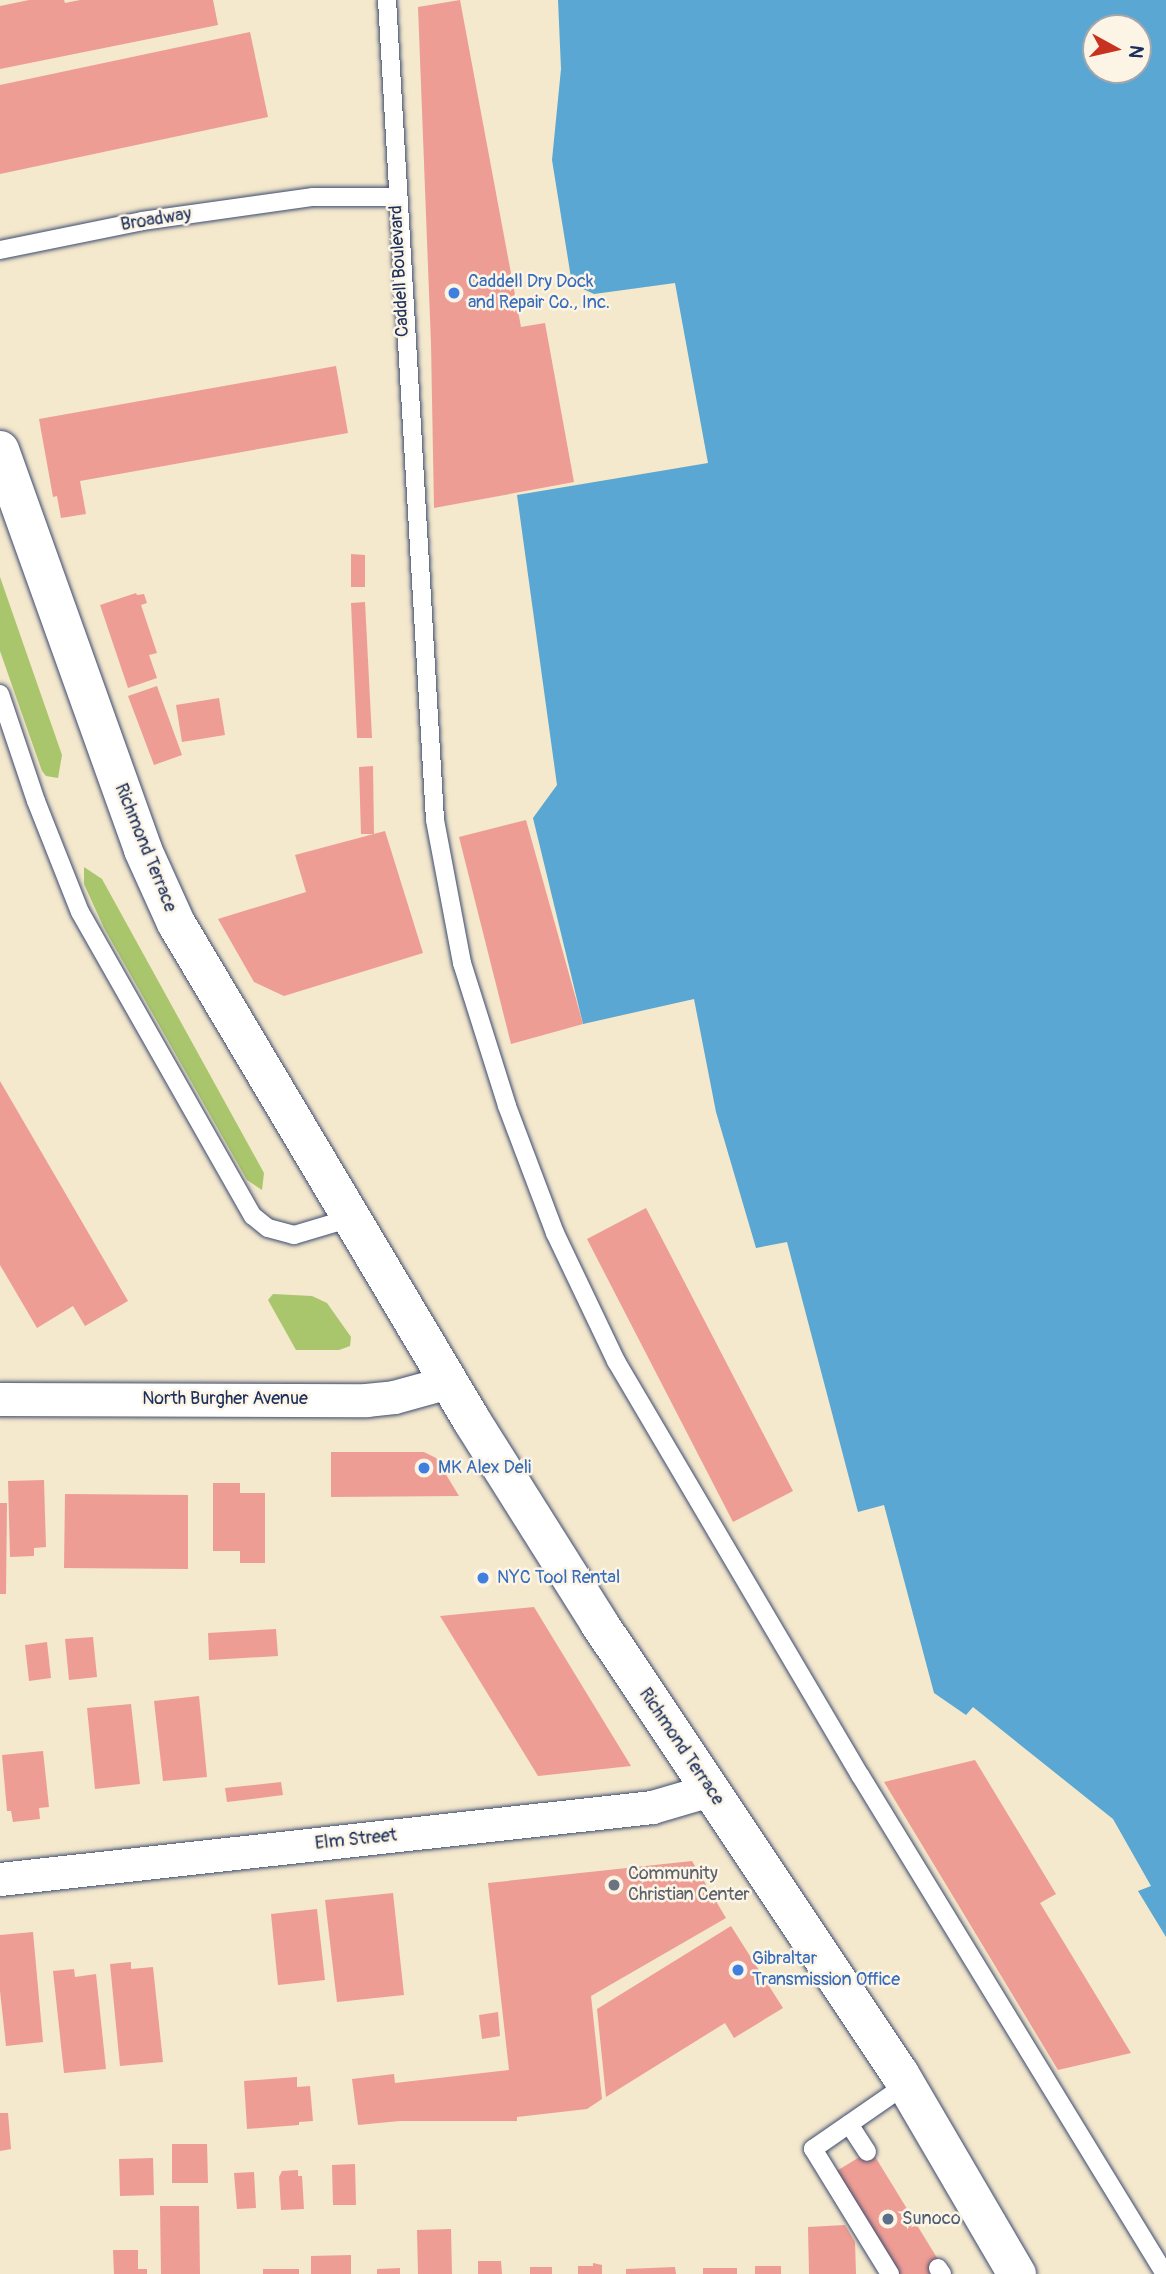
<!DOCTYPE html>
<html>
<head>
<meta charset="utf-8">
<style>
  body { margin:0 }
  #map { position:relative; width:1166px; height:2274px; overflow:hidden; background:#f4e8cd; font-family:Pangolin,sans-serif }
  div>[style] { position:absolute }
  .green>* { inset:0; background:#a9c66d }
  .water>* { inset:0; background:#59a7d2 }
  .building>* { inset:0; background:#ee9d94 }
  .roads { filter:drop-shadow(0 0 2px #3c4b6f) drop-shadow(0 0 2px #3c4b6f) }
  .lane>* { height:18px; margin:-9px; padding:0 9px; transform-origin:9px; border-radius:9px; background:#fff }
  .street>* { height:33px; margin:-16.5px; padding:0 16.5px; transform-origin:16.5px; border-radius:16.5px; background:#fff }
  .secondary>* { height:38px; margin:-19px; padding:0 19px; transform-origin:19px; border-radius:19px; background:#fff }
  .dots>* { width:19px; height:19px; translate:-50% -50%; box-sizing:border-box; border:4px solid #fcf5e5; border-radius:50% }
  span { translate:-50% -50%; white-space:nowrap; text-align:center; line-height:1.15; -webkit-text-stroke:5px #fcf5e5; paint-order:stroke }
  .street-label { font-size:18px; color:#1b2f5e }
  .shop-label { font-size:18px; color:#366cbe }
  .left { translate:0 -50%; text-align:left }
  .worship-label { font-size:18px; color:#5b616d }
  .service-label { font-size:18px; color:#4e5e75 }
  .north { position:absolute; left:1082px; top:14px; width:70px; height:70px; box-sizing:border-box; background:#fcf5e5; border:2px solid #a2a6af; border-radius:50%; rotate:98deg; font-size:19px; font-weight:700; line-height:28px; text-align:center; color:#1b2f5e }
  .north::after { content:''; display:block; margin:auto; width:24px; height:32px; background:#c8321e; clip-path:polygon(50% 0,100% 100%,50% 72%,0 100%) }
</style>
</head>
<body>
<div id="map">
  <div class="green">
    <i style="clip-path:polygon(0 577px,62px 755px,58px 778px,46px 776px,42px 771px,0 651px)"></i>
    <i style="clip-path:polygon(84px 867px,102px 879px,264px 1173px,262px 1190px,247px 1180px,104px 928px,84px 884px)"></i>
    <i style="clip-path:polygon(273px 1294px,312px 1296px,327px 1303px,351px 1337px,350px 1346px,339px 1350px,296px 1350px,268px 1300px)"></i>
  </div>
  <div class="water">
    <i style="clip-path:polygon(evenodd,558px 0,1166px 0,1166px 1937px,1138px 1891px,1151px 1886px,1113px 1819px,973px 1707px,966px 1715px,934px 1693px,884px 1505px,858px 1512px,787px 1242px,756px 1248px,716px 1112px,694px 999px,583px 1024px,533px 818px,557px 785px,517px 495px,708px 463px,675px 283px,594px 294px,572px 284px,552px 160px,561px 69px,558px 0,1096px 28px,1138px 28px,1138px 70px,1096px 70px,1096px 28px)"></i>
  </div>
  <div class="building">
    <i style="clip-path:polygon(29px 0,64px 0,65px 3px,80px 0,213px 0,218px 25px,0 69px,0 6px)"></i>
    <i style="clip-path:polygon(460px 0,521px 327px,545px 323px,574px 482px,434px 508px,431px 344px,418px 7px)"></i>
    <i style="clip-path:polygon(250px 32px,268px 117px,0 174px,0 85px)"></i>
    <i style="clip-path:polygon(336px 366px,348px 433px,80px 481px,86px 514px,61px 518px,57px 496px,53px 497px,39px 419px)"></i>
    <i style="clip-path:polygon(351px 554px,365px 555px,365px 587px,351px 587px)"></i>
    <i style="clip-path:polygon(136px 593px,137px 595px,144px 594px,147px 603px,141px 605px,157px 653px,149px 655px,157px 678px,128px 688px,100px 605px)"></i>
    <i style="clip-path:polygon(365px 602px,372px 738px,357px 738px,351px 603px)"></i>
    <i style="clip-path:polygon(157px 686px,182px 755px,154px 765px,128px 696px)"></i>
    <i style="clip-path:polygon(219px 698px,225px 735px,182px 742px,176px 705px)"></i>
    <i style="clip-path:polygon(373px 766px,374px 834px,361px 834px,359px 767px)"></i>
    <i style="clip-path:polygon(526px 820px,583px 1024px,511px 1044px,459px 837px)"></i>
    <i style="clip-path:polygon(385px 831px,423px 953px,284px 996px,254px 982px,218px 919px,306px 892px,295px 855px)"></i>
    <i style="clip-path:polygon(0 1081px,128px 1301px,85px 1326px,73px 1306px,37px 1328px,0 1265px)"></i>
    <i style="clip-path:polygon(646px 1208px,793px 1491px,733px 1522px,587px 1239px)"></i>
    <i style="clip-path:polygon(331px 1452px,424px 1452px,436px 1458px,459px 1496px,331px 1497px)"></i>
    <i style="clip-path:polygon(44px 1480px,46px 1547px,34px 1548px,34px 1556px,10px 1557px,8px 1481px)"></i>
    <i style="clip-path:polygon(213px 1483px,240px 1483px,240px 1493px,265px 1493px,265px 1563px,240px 1563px,240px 1551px,213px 1551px)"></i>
    <i style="clip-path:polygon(65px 1494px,188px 1495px,188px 1569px,64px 1568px)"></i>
    <i style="clip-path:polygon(0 1503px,7px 1503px,6px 1594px,0 1594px)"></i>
    <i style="clip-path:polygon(534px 1607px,631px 1766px,538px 1776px,440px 1616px)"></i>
    <i style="clip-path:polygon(276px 1629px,278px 1656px,209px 1660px,208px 1633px)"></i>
    <i style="clip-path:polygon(93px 1637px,97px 1677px,69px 1680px,65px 1639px)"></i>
    <i style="clip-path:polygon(47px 1642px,51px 1678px,29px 1681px,25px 1645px)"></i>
    <i style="clip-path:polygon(199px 1696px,207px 1777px,163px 1781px,154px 1701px)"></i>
    <i style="clip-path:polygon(131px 1704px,140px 1784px,95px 1789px,87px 1708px)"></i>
    <i style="clip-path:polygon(43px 1751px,49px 1807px,39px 1808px,40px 1819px,13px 1822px,11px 1811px,7px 1811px,2px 1755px)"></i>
    <i style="clip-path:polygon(975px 1760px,1056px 1894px,1040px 1903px,1131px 2053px,1058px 2070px,884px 1782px)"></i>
    <i style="clip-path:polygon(281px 1782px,283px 1795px,227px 1802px,225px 1788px)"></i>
    <i style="clip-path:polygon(692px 1861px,726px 1918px,591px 1996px,602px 2099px,587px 2109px,517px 2117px,517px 2121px,400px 2121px,358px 2125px,352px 2079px,394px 2074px,395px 2083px,509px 2070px,488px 1883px)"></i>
    <i style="clip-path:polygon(393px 1893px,404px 1995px,337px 2002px,325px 1900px)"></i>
    <i style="clip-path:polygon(317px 1909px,325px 1980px,278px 1985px,271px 1914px)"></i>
    <i style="clip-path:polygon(731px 1926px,783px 2008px,734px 2038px,725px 2023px,606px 2097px,597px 2009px)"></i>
    <i style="clip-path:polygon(33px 1932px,43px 2042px,6px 2046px,0 1991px,0 1935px)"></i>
    <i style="clip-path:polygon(131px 1962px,131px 1969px,153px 1967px,163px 2062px,120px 2066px,110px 1964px)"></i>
    <i style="clip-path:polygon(74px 1969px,75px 1977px,96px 1974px,106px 2069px,64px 2073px,53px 1971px)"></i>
    <i style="clip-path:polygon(498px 2012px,500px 2036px,482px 2039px,479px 2015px)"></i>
    <i style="clip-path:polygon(297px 2077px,297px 2087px,310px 2086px,313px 2121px,299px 2122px,299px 2125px,247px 2129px,244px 2081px)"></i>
    <i style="clip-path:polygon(0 2113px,8px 2113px,11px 2149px,0 2151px)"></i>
    <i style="clip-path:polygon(172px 2144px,207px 2144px,208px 2183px,172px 2183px)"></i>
    <i style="clip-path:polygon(871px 2150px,942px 2266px,929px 2274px,897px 2274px,835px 2172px)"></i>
    <i style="clip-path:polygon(153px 2158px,154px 2195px,120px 2196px,119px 2159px)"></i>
    <i style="clip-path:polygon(355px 2164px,356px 2205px,333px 2205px,332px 2165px)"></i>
    <i style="clip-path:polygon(298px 2170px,298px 2176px,302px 2176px,304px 2209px,281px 2210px,279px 2177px,282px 2171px)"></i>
    <i style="clip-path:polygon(254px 2172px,256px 2208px,237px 2209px,234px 2173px)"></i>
    <i style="clip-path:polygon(160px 2206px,199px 2206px,200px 2274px,161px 2274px)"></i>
    <i style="clip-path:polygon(845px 2225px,855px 2242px,856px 2274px,809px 2274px,808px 2227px)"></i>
    <i style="clip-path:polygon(451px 2229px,452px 2274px,418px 2274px,417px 2230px)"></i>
    <i style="clip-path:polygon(113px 2250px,138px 2250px,138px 2269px,147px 2269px,147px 2274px,114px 2274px)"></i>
    <i style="clip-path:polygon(351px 2255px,351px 2274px,311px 2274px,311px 2256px)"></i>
    <i style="clip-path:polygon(478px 2261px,501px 2261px,502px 2274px,478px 2274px)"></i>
    <i style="clip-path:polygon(593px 2263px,602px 2265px,602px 2274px,578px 2274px,578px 2266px,593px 2266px)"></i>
    <i style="clip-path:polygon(755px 2266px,781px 2266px,781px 2274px,755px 2274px)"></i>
    <i style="clip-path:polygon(530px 2267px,552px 2267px,552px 2274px,530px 2274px)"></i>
    <i style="clip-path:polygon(675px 2267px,676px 2274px,626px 2274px,626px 2269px)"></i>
    <i style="clip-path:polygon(400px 2268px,400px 2274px,377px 2274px,377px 2269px)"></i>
    <i style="clip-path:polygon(703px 2268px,737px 2268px,737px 2274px,703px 2274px)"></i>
    <i style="clip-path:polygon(263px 2269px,299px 2269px,299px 2274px,263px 2274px)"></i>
  </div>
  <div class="roads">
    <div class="lane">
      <i style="left:387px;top:0;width:821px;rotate:86.65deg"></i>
      <i style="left:435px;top:820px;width:146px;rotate:79.3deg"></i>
      <i style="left:462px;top:963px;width:150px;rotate:72.5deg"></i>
      <i style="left:507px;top:1106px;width:136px;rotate:69.3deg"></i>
      <i style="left:555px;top:1233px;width:142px;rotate:64.5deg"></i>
      <i style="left:616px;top:1361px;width:481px;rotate:59.5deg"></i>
      <i style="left:860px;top:1775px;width:585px;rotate:58.57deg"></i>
      <i style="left:0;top:250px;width:145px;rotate:-11.5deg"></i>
      <i style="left:142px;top:221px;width:173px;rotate:-8deg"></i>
      <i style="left:313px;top:197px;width:83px"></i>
      <i style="left:0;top:694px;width:113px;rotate:71.4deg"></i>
      <i style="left:36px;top:801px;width:119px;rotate:68.4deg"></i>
      <i style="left:80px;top:912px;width:350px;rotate:60.4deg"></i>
      <i style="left:253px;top:1216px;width:19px;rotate:39deg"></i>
      <i style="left:268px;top:1228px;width:27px;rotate:15deg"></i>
      <i style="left:294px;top:1235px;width:59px;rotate:-16.6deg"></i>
      <i style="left:849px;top:2124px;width:33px;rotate:57deg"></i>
      <i style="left:938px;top:2268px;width:7px;rotate:56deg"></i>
      <i style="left:890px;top:2274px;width:147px;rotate:-121.6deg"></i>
      <i style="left:813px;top:2149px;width:114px;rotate:-34.7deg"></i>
    </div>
    <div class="street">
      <i style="left:0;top:1399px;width:366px;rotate:0.2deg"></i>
      <i style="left:366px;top:1400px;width:28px;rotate:-6deg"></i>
      <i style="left:394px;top:1397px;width:56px;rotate:-15.5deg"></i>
      <i style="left:0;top:1879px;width:656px;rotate:-6.3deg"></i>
      <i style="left:652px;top:1807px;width:60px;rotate:-16.3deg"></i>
    </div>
    <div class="secondary">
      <i style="left:0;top:450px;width:425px;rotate:70.3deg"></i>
      <i style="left:143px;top:850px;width:80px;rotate:65.7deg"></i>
      <i style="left:176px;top:923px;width:579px;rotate:59.27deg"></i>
      <i style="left:472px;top:1421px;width:239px;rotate:57.8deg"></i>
      <i style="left:599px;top:1623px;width:542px;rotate:56.28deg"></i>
      <i style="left:900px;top:2074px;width:232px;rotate:59.7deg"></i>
    </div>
  </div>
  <div class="dots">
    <i style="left:454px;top:293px;background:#3f7fe0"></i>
    <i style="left:424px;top:1468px;background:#3f7fe0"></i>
    <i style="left:483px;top:1578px;background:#3f7fe0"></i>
    <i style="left:614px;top:1885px;background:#6b7280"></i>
    <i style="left:738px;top:1970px;background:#3f7fe0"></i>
    <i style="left:888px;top:2219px;background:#5c6f8a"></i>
  </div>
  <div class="street-label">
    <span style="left:156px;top:220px;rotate:-9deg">Broadway</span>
    <span style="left:400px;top:271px;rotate:-93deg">Caddell Boulevard</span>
    <span style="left:145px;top:848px;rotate:68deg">Richmond Terrace</span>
    <span style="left:225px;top:1399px">North Burgher Avenue</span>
    <span style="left:681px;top:1747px;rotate:56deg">Richmond Terrace</span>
    <span style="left:356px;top:1840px;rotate:-6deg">Elm Street</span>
  </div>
  <div class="shop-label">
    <span class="left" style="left:468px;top:293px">Caddell Dry Dock<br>and Repair Co., Inc.</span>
    <span class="left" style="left:438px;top:1468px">MK Alex Deli</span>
    <span class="left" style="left:497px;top:1578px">NYC Tool Rental</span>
    <span class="left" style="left:752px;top:1970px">Gibraltar<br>Transmission Office</span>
  </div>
  <div class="worship-label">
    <span class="left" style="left:628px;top:1885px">Community<br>Christian Center</span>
  </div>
  <div class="service-label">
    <span class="left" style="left:902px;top:2219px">Sunoco</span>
  </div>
  <div class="north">N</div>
</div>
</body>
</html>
